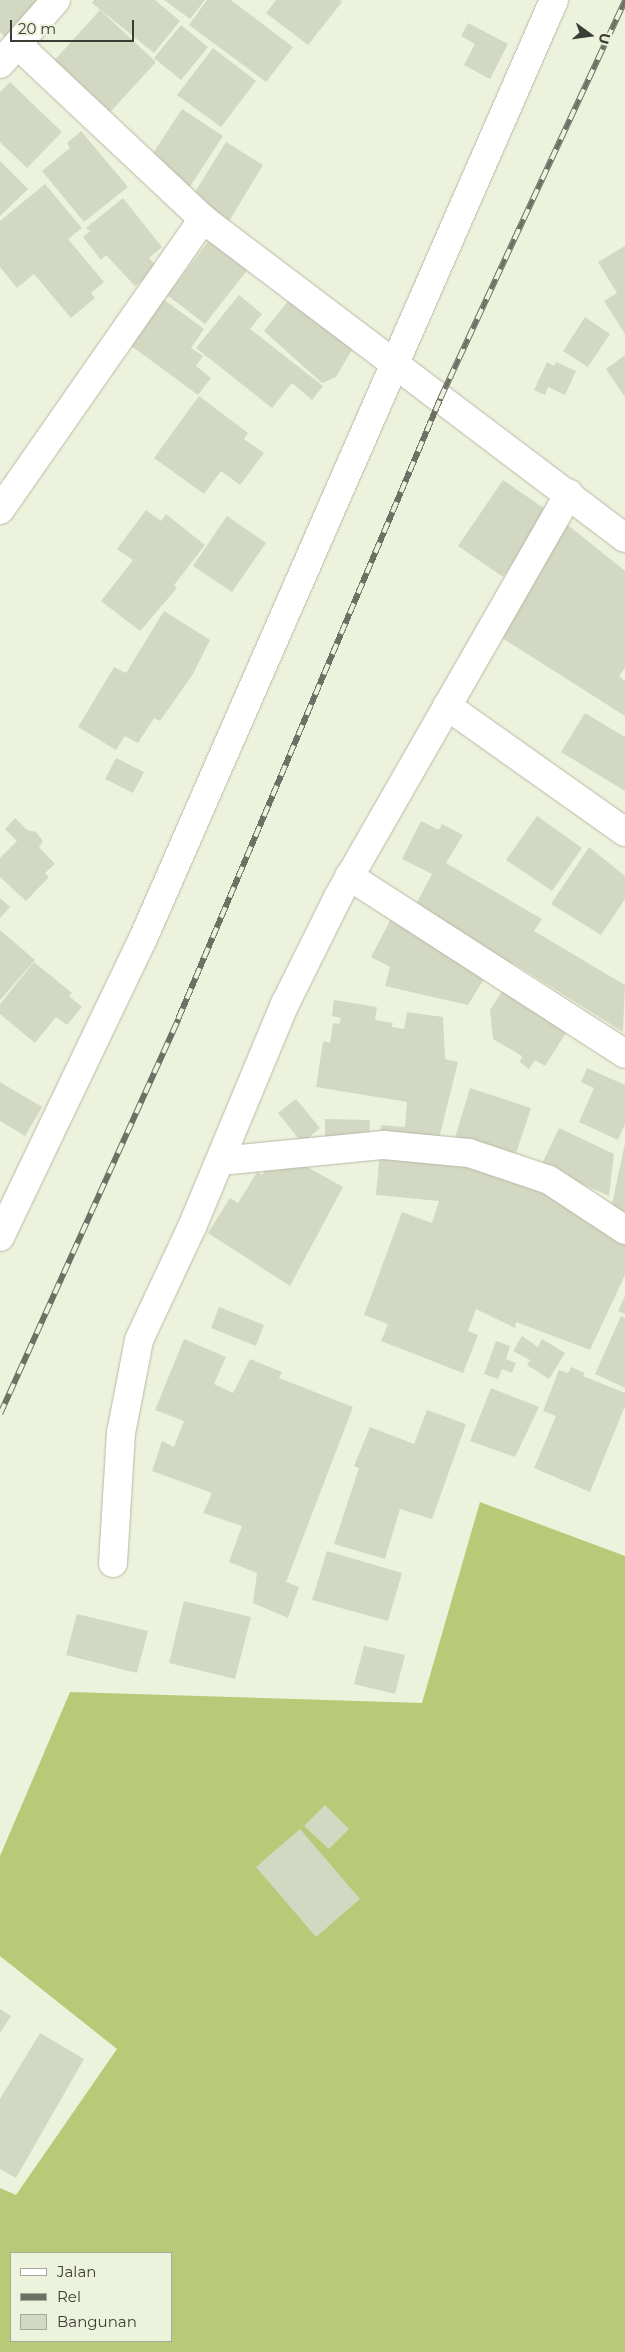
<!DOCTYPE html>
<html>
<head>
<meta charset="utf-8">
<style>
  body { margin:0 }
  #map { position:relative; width:625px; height:2352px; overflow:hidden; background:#edf2dd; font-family:Montserrat,sans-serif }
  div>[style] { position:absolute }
  .forest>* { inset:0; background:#b8ca77 }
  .building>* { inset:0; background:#d3d8c3 }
  .roads { filter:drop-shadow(0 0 1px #b5baa5) drop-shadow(0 0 1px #b5baa5) }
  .street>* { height:28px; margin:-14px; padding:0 14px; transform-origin:14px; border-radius:14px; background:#fff }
  .rail>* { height:5.5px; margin-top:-2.75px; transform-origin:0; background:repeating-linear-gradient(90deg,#edf2dd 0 11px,#6d7164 0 22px); box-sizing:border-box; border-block:1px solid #6d7164 }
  span { translate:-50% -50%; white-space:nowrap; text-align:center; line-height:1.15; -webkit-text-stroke:4.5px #edf2dd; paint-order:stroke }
  .legend { position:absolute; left:10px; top:2252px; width:162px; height:90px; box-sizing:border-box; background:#edf2dd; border:1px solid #a6aa9a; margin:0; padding:6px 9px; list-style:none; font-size:15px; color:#3b3e35 }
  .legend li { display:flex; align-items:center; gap:10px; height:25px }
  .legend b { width:25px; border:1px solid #a6aa9a }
  .north { position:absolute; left:565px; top:10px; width:50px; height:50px; -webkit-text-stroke:4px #edf2dd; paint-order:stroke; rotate:104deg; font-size:14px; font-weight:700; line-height:20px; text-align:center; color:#3b3e35 }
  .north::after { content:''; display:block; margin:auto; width:18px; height:22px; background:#3b3e35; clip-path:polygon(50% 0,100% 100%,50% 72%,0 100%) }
  .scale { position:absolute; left:10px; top:20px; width:124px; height:22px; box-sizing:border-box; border:2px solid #3b3e35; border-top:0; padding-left:6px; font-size:15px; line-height:18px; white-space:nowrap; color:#3b3e35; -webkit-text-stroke:4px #edf2dd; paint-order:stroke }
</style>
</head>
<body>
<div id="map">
  <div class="forest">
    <i style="clip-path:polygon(evenodd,480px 1502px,625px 1556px,625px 2352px,0 2352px,0 2188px,16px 2195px,117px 2049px,0 1956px,0 1856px,70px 1692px,422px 1703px,480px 1502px,11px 2253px,171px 2253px,171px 2341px,11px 2341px,11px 2253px)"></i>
  </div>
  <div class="building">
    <i style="clip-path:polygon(0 0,43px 0,7px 39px,0 32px)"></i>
    <i style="clip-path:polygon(94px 0,155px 0,180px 21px,154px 53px,92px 3px)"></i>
    <i style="clip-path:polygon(164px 0,205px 0,190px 19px)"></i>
    <i style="clip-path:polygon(207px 0,231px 0,293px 47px,266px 82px,189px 25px)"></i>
    <i style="clip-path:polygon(276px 0,340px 0,342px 2px,308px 45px,266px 13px)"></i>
    <i style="clip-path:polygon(100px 10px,156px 62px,103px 120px,51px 64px)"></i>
    <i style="clip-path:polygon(468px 23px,508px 44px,490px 79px,464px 65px,475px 44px,461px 36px)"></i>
    <i style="clip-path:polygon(181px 25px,208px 47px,181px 80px,154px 58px)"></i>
    <i style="clip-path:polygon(213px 48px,256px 81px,221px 127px,177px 95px)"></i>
    <i style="clip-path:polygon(10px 82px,62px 132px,27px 168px,0 142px,0 92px)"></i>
    <i style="clip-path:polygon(182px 109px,223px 136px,189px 188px,148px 161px)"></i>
    <i style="clip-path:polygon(81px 131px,128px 187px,84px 222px,42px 171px,70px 148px,67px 143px)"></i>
    <i style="clip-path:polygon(226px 142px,263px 165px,228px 223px,190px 200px)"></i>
    <i style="clip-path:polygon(0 161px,28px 189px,0 216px)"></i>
    <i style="clip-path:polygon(45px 184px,82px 228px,68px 239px,104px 282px,91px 293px,95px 298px,71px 318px,34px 274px,17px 288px,0 267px,0 221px)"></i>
    <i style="clip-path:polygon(123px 198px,162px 247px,149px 258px,158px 268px,135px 286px,106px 255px,101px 260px,83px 237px,90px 231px,86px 228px)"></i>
    <i style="clip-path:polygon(211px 238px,249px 268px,205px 324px,167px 295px)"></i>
    <i style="clip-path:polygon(625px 246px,625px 334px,604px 301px,617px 293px,598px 262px)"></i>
    <i style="clip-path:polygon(239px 295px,262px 314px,250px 329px,323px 386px,312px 400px,292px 383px,272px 408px,196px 348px)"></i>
    <i style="clip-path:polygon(163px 299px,204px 329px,191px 348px,203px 356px,196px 366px,211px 378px,198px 395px,130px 345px)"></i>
    <i style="clip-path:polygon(288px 301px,353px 348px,336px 377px,322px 383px,264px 331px)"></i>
    <i style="clip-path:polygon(585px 317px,610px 334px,588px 367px,563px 351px)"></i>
    <i style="clip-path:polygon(625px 355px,625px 397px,606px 369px)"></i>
    <i style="clip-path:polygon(547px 362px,554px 366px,556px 362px,576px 371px,565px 395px,548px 387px,545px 395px,534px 390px)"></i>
    <i style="clip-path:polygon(199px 396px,248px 433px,244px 439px,264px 453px,240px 485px,221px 471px,204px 494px,154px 458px)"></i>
    <i style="clip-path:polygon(503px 480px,548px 511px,503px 577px,458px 546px)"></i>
    <i style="clip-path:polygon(146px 510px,161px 521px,166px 514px,205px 545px,174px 585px,177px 588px,140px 631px,101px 601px,133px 560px,117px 549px)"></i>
    <i style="clip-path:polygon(227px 516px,266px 543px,232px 592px,193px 566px)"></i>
    <i style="clip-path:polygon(563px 521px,625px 571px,625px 668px,619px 676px,625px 681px,625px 716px,491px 631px)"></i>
    <i style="clip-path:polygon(164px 611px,210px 640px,193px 674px,160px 721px,154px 718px,138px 743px,125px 736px,116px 750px,78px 727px,114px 667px,126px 673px)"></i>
    <i style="clip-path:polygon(585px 713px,625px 737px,625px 791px,561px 752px)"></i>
    <i style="clip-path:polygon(116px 758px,144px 772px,133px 793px,105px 779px)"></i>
    <i style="clip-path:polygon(537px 816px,582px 848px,552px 891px,506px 860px)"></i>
    <i style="clip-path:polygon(15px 818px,27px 830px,36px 832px,43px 841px,39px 847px,55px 864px,45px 873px,49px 877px,26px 901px,0 877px,0 858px,17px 841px,5px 829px)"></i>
    <i style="clip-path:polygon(421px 821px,439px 830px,442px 824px,463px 835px,446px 863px,542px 919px,534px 931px,625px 985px,623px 1032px,513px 963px,509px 966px,413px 910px,432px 874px,402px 859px)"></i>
    <i style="clip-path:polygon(589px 847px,625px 876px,625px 899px,601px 935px,551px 904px)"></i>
    <i style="clip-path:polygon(0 898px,10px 907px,0 918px)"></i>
    <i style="clip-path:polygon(392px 917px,487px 974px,468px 1005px,385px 986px,390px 967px,371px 957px)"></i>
    <i style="clip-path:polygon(0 930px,35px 960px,0 1000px)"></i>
    <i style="clip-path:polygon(34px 962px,72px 993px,69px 996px,82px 1007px,67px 1025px,56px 1017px,35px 1043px,0 1014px,0 1004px)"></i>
    <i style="clip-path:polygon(507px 984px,571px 1025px,545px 1066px,535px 1060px,529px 1069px,520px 1062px,522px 1056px,493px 1039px,490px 1010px)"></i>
    <i style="clip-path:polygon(334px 1000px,377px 1007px,375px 1020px,393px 1023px,392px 1027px,404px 1029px,407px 1012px,443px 1017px,445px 1059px,458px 1062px,438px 1142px,380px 1139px,381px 1125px,405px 1127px,407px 1102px,316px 1087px,323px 1041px,330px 1043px,333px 1023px,339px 1024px,341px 1018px,332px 1016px)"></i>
    <i style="clip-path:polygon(587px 1068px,625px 1085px,625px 1124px,618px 1140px,579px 1122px,594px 1088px,581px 1082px)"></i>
    <i style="clip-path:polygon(0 1082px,42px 1107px,25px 1136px,0 1121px)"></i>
    <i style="clip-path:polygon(470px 1088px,531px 1108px,515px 1156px,455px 1138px)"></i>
    <i style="clip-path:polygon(296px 1099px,320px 1128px,302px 1143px,278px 1113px)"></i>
    <i style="clip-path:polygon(325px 1119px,370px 1120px,369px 1143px,325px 1142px)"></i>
    <i style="clip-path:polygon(559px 1128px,614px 1154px,609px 1196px,541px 1166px)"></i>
    <i style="clip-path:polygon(625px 1143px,625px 1220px,611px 1209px)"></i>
    <i style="clip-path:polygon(380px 1151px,444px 1155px,537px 1188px,625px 1239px,625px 1275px,590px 1350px,516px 1322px,515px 1328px,476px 1309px,468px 1331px,478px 1335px,463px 1373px,381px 1341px,388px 1324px,364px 1315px,402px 1212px,432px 1223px,439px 1201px,376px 1195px)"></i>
    <i style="clip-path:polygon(289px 1157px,343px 1187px,290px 1286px,208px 1233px,230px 1198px,238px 1203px,257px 1172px,262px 1175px,270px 1162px,281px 1169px)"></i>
    <i style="clip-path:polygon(625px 1296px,625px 1314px,618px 1311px)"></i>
    <i style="clip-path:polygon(219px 1307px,264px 1325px,256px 1346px,211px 1328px)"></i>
    <i style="clip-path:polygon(621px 1316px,625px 1318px,625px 1388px,595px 1374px)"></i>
    <i style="clip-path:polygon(522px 1336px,538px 1347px,542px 1339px,565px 1353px,549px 1379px,527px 1365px,530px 1360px,513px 1351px)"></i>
    <i style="clip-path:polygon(184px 1339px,226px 1357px,214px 1384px,233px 1393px,250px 1359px,282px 1372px,279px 1378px,353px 1407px,286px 1582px,299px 1587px,288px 1618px,253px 1603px,257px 1573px,229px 1562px,242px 1526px,203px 1513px,212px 1493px,152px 1471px,162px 1441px,174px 1447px,184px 1421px,155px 1410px)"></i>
    <i style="clip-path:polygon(496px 1341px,510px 1346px,506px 1359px,516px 1363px,512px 1373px,502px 1369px,498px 1379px,484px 1374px)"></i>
    <i style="clip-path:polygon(571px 1367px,585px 1373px,583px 1376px,625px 1393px,625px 1406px,590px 1492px,534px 1468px,556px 1416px,543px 1411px,559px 1370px,568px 1373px)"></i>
    <i style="clip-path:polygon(491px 1388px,539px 1407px,515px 1457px,470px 1441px)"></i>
    <i style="clip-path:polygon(427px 1410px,466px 1424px,432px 1519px,400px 1509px,385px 1559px,334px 1544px,359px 1468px,354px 1466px,370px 1427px,414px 1444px)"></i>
    <i style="clip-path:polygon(327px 1551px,402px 1573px,388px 1621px,312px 1600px)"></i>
    <i style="clip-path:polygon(184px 1601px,251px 1617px,235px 1679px,169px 1663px)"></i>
    <i style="clip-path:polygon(77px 1614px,148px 1631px,137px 1673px,66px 1655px)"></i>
    <i style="clip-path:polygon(364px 1646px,405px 1655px,395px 1694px,354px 1684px)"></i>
    <i style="clip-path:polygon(325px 1805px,349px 1829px,329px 1849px,304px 1826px)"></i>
    <i style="clip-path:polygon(300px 1829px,360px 1899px,316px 1937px,256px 1867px)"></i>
    <i style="clip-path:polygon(0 2009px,11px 2016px,0 2033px)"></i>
    <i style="clip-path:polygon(40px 2033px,84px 2059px,16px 2178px,0 2169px,0 2099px)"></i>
  </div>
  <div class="roads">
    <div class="street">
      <i style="left:19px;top:46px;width:253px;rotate:43.2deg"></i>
      <i style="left:203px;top:219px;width:529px;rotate:37.09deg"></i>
      <i style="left:0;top:64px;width:85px;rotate:-48.8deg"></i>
      <i style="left:0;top:510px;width:355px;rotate:-55.1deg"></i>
      <i style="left:447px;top:706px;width:218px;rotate:35.3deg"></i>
      <i style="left:349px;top:876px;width:328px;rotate:32.8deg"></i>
      <i style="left:220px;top:1161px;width:165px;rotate:-5.6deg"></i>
      <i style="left:384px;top:1145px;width:85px;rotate:5.4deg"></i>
      <i style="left:469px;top:1153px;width:84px;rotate:18.6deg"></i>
      <i style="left:549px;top:1180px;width:91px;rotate:33.3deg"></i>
      <i style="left:0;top:1237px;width:328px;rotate:-64.4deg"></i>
      <i style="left:142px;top:941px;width:1027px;rotate:-66.35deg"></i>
      <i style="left:113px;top:1563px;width:130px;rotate:-86.5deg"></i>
      <i style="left:121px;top:1433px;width:95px;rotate:-79deg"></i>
      <i style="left:139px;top:1340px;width:125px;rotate:-64.9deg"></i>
      <i style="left:192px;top:1227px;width:242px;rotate:-67.4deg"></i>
      <i style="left:285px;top:1004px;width:119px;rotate:-63.6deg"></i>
      <i style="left:338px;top:897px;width:465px;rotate:-60.2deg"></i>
    </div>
  </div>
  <div class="rail">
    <i style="left:0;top:1414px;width:433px;rotate:-65.7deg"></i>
    <i style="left:178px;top:1019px;width:673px;rotate:-67.09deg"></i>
    <i style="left:440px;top:399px;width:440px;rotate:-65.1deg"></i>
  </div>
  <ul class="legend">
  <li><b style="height:6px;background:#fff"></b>Jalan</li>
  <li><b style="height:6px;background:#6d7164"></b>Rel</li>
  <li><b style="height:14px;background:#d3d8c3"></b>Bangunan</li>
  </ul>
  <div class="north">U</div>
  <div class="scale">20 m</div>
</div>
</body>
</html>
